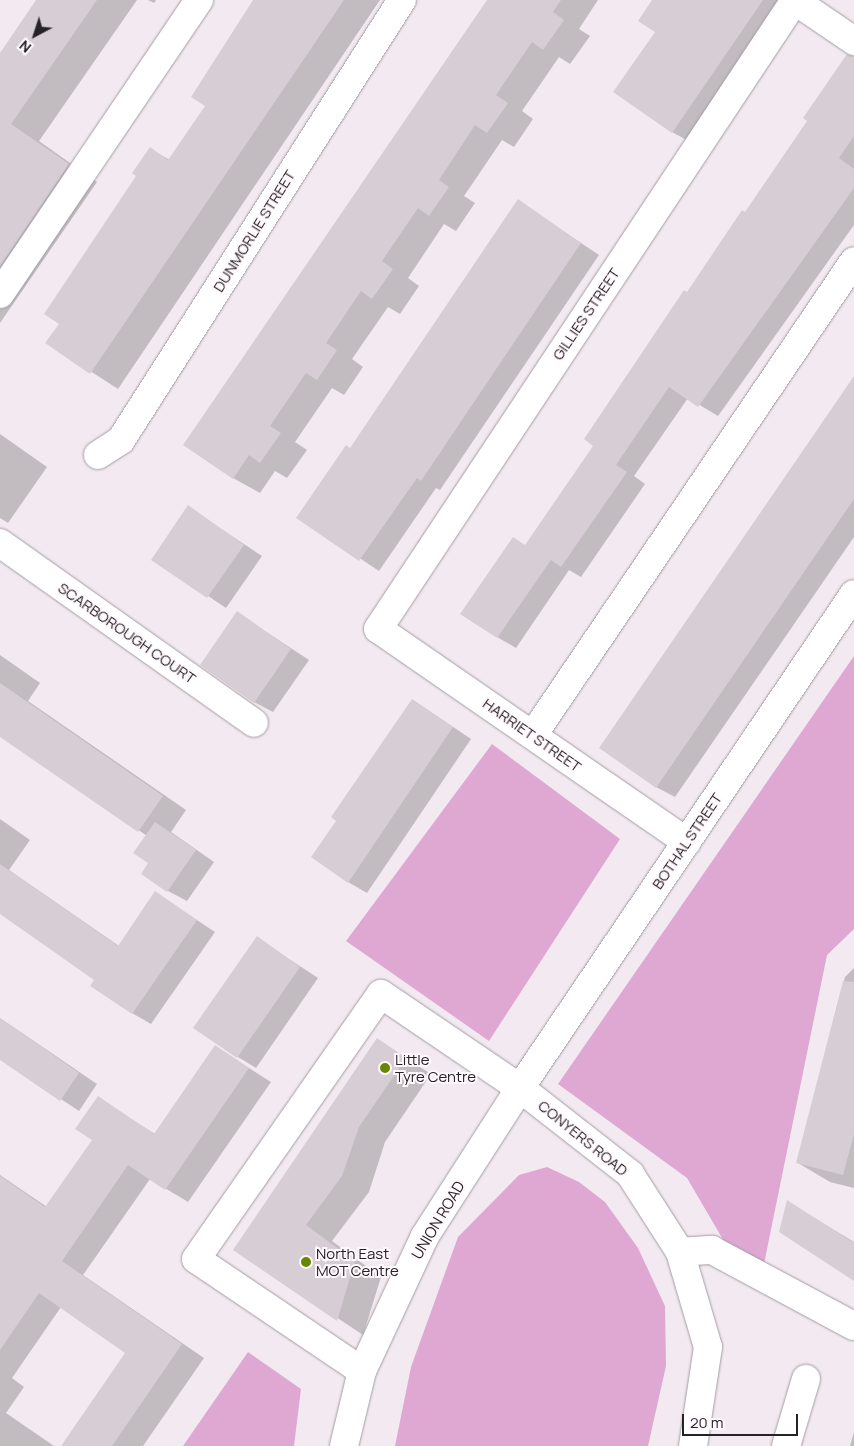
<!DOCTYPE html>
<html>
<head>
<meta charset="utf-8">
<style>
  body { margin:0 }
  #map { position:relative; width:854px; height:1446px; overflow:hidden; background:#f3eaf1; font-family:Manrope,sans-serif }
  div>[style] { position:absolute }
  .green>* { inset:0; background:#dea8d3 }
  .shadow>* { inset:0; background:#0003 }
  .building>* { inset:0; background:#d7ced5 }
  .roads { filter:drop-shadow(0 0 1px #a49ca2) drop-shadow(0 0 1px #a49ca2) }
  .minor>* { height:28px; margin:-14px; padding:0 14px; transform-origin:14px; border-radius:14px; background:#fff }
  .major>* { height:28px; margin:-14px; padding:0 14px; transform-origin:14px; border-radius:14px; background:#fff }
  .dots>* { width:14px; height:14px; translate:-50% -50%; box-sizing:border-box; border:2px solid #fff8fd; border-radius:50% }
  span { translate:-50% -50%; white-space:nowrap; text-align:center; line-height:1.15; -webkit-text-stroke:4px #fff8fd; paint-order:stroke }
  .street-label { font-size:15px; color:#262225 }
  .poi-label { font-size:15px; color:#262225 }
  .left { translate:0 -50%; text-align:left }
  .north { position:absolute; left:10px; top:10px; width:50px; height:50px; -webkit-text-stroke:4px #fff8fd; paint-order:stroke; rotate:220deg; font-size:14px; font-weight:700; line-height:20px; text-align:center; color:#262225 }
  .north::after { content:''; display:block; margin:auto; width:18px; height:22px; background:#262225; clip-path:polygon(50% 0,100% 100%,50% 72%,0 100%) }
  .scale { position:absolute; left:682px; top:1414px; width:116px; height:22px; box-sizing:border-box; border:2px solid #262225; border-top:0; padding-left:6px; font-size:15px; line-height:18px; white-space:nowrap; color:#262225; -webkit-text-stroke:4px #fff8fd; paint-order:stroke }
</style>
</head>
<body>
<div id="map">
  <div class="green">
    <i style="clip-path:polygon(854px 656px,854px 929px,827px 955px,763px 1269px,725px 1243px,687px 1178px,558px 1084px)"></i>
    <i style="clip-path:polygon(492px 744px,620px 839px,489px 1041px,346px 941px)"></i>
    <i style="clip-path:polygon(547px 1167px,579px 1182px,605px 1202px,638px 1248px,665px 1306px,666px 1366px,648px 1446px,395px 1446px,411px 1367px,458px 1237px,519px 1175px)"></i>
    <i style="clip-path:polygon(248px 1352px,301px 1389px,294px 1446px,183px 1446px)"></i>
  </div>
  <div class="shadow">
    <i style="clip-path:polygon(38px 0,137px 0,39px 141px,97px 182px,0 323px,0 55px)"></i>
    <i style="clip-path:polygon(148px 0,156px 0,154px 3px)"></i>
    <i style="clip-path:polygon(255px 0,380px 0,118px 389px,47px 343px,60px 324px,150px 149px,170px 160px,207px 106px)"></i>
    <i style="clip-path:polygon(489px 0,598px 0,579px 29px,590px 36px,570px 64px,559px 57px,522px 111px,533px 119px,514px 147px,502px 140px,464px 196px,475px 203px,456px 231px,444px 224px,408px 278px,419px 286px,400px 314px,388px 307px,352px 359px,363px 367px,344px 395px,332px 388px,295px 442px,307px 450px,287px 478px,275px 471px,260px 493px,233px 478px)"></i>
    <i style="clip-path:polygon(653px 0,800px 0,699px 147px,672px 132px)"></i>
    <i style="clip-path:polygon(854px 63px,854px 225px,718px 416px,688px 398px,634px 476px,645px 484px,581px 577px,569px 570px,516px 648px,497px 637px,526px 546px,595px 445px,687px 293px)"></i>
    <i style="clip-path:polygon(518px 201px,599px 255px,440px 490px,436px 488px,379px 571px,298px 517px,351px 449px)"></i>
    <i style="clip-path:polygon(854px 379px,854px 537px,675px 797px,656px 787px)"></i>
    <i style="clip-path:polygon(0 434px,47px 467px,8px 523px,0 518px)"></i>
    <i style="clip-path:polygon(188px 507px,262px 556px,226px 608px,153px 559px)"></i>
    <i style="clip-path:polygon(237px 613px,309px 660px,273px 712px,254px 702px)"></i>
    <i style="clip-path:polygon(0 655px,40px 683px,28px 701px,186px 810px,171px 832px,214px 862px,187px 901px,168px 891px,150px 863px,147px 836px,0 733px)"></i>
    <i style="clip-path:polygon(413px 700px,471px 739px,367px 893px,348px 882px,338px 821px)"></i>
    <i style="clip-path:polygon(0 819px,30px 840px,9px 870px,119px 946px,156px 893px,215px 932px,151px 1024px,132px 1013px,96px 980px,0 913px)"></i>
    <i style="clip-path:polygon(257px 938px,318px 978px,256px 1068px,238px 1057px)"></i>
    <i style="clip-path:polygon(854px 968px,854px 1188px,830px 1182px,798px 1163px,845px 977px)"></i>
    <i style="clip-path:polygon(0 1018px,97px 1084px,79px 1111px,0 1059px)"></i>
    <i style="clip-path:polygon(378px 1040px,431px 1074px,385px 1142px,369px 1192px,332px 1241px,381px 1277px,363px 1335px,234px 1249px)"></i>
    <i style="clip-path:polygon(216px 1047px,271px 1082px,188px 1202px,150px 1179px,83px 1275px,204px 1358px,143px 1446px,62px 1446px,127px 1352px,61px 1307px,12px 1378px,24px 1387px,6px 1413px,54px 1446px,0 1446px,0 1175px,47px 1207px,94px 1140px,98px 1098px,155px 1134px)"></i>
    <i style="clip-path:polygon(788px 1202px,854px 1242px,854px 1279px)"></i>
    <i style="clip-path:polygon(854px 1432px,854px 1446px,850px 1446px)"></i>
  </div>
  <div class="building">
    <i style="clip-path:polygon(36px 0,97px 0,11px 124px,69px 164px,0 266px,0 53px)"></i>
    <i style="clip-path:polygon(253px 0,344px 0,90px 374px,45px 343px,59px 324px,44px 314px,136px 176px,132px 173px,150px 147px,168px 160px,205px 106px,191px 97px)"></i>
    <i style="clip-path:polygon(487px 0,561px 0,553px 12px,564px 20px,543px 50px,532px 42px,496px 95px,508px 103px,487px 133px,475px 125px,439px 180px,449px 187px,429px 216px,418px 208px,382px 261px,393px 269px,372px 299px,361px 291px,326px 343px,337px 350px,317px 380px,306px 373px,270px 426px,281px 433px,260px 463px,249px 455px,233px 479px,183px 445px)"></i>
    <i style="clip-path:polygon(652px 0,763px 0,672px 133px,613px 92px,655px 32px,638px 21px)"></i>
    <i style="clip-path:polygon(847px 54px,854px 56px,854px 136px,839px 158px,854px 169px,854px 188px,698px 407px,669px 387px,616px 465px,627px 472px,561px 567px,551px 560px,497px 638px,460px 614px,513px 537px,525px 545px,593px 446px,584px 439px,684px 290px,687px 292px,742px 210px,745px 212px,807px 121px,803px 118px)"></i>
    <i style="clip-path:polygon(518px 199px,581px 243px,421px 481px,417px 478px,359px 561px,296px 518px,346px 445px,350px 448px)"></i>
    <i style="clip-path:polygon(854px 376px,854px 499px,656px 788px,599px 748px)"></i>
    <i style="clip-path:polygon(188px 505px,244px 545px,207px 598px,151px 560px)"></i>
    <i style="clip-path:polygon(237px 611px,291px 649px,254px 703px,200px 665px)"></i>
    <i style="clip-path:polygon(0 683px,163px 796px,138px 832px,0 737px)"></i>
    <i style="clip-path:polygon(412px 699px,453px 727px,348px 883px,311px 857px,336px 821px,331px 817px)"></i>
    <i style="clip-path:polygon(155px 822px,196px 850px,167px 892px,141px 874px,148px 863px,133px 853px)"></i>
    <i style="clip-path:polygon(0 864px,118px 946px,155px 891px,197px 920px,132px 1014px,90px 986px,94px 980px,0 914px)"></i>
    <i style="clip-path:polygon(257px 936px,300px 967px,237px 1058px,193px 1028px)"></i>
    <i style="clip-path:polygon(843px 981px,854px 982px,854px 1134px,843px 1175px,796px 1163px)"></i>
    <i style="clip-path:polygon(0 1018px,79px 1073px,60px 1101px,0 1060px)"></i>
    <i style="clip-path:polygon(377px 1038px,406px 1058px,359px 1127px,342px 1176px,306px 1225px,355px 1261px,337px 1321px,233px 1250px)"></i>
    <i style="clip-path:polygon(215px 1045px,249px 1068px,165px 1190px,128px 1165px,62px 1261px,182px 1344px,112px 1446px,61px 1446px,125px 1353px,39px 1293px,0 1350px,0 1176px,45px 1207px,92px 1140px,75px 1129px,98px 1096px,154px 1134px)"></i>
    <i style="clip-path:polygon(787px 1200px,854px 1243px,854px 1281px,779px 1232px)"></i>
  </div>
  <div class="roads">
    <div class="minor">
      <i style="left:794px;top:0;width:73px;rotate:34.3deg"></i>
      <i style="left:0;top:294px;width:355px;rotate:-55.9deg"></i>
      <i style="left:98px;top:455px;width:27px;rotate:-33deg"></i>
      <i style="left:121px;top:440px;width:522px;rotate:-57.44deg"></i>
      <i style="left:0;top:543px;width:311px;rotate:35.3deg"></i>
      <i style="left:533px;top:735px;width:572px;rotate:-55.89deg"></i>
      <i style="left:687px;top:842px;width:375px;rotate:-145.4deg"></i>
      <i style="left:378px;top:629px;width:755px;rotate:-56.46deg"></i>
      <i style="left:680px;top:1252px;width:32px;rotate:-4deg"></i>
      <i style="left:712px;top:1250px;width:161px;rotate:28.2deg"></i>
      <i style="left:362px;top:1371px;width:200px;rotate:-146deg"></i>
      <i style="left:196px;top:1259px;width:323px;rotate:-55.1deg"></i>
      <i style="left:381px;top:994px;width:168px;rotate:34.1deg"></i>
      <i style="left:520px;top:1088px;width:140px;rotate:38deg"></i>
      <i style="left:630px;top:1174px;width:93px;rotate:57.3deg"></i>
      <i style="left:680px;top:1252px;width:99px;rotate:73.6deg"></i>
      <i style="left:708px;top:1347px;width:100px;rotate:98.6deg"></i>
      <i style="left:786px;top:1446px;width:70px;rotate:-73.4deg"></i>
    </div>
    <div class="major">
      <i style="left:344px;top:1446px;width:77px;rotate:-76.5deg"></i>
      <i style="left:362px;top:1371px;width:149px;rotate:-65deg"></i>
      <i style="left:425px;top:1236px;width:176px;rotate:-57.3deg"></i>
      <i style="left:520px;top:1088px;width:596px;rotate:-55.94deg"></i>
    </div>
  </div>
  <div class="dots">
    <i style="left:385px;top:1068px;background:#688600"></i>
    <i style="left:306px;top:1262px;background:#688600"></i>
  </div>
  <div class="street-label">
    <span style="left:254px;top:231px;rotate:-58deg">DUNMORLIE STREET</span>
    <span style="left:586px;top:314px;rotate:-56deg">GILLIES STREET</span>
    <span style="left:127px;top:633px;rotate:35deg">SCARBOROUGH COURT</span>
    <span style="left:532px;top:735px;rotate:35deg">HARRIET STREET</span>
    <span style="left:687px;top:841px;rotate:-56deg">BOTHAL STREET</span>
    <span style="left:583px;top:1138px;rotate:39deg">CONYERS ROAD</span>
    <span style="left:438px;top:1220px;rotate:-59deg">UNION ROAD</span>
  </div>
  <div class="poi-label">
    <span class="left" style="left:395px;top:1068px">Little<br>Tyre Centre</span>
    <span class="left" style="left:316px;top:1262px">North East<br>MOT Centre</span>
  </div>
  <div class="north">N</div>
  <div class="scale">20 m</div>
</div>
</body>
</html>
